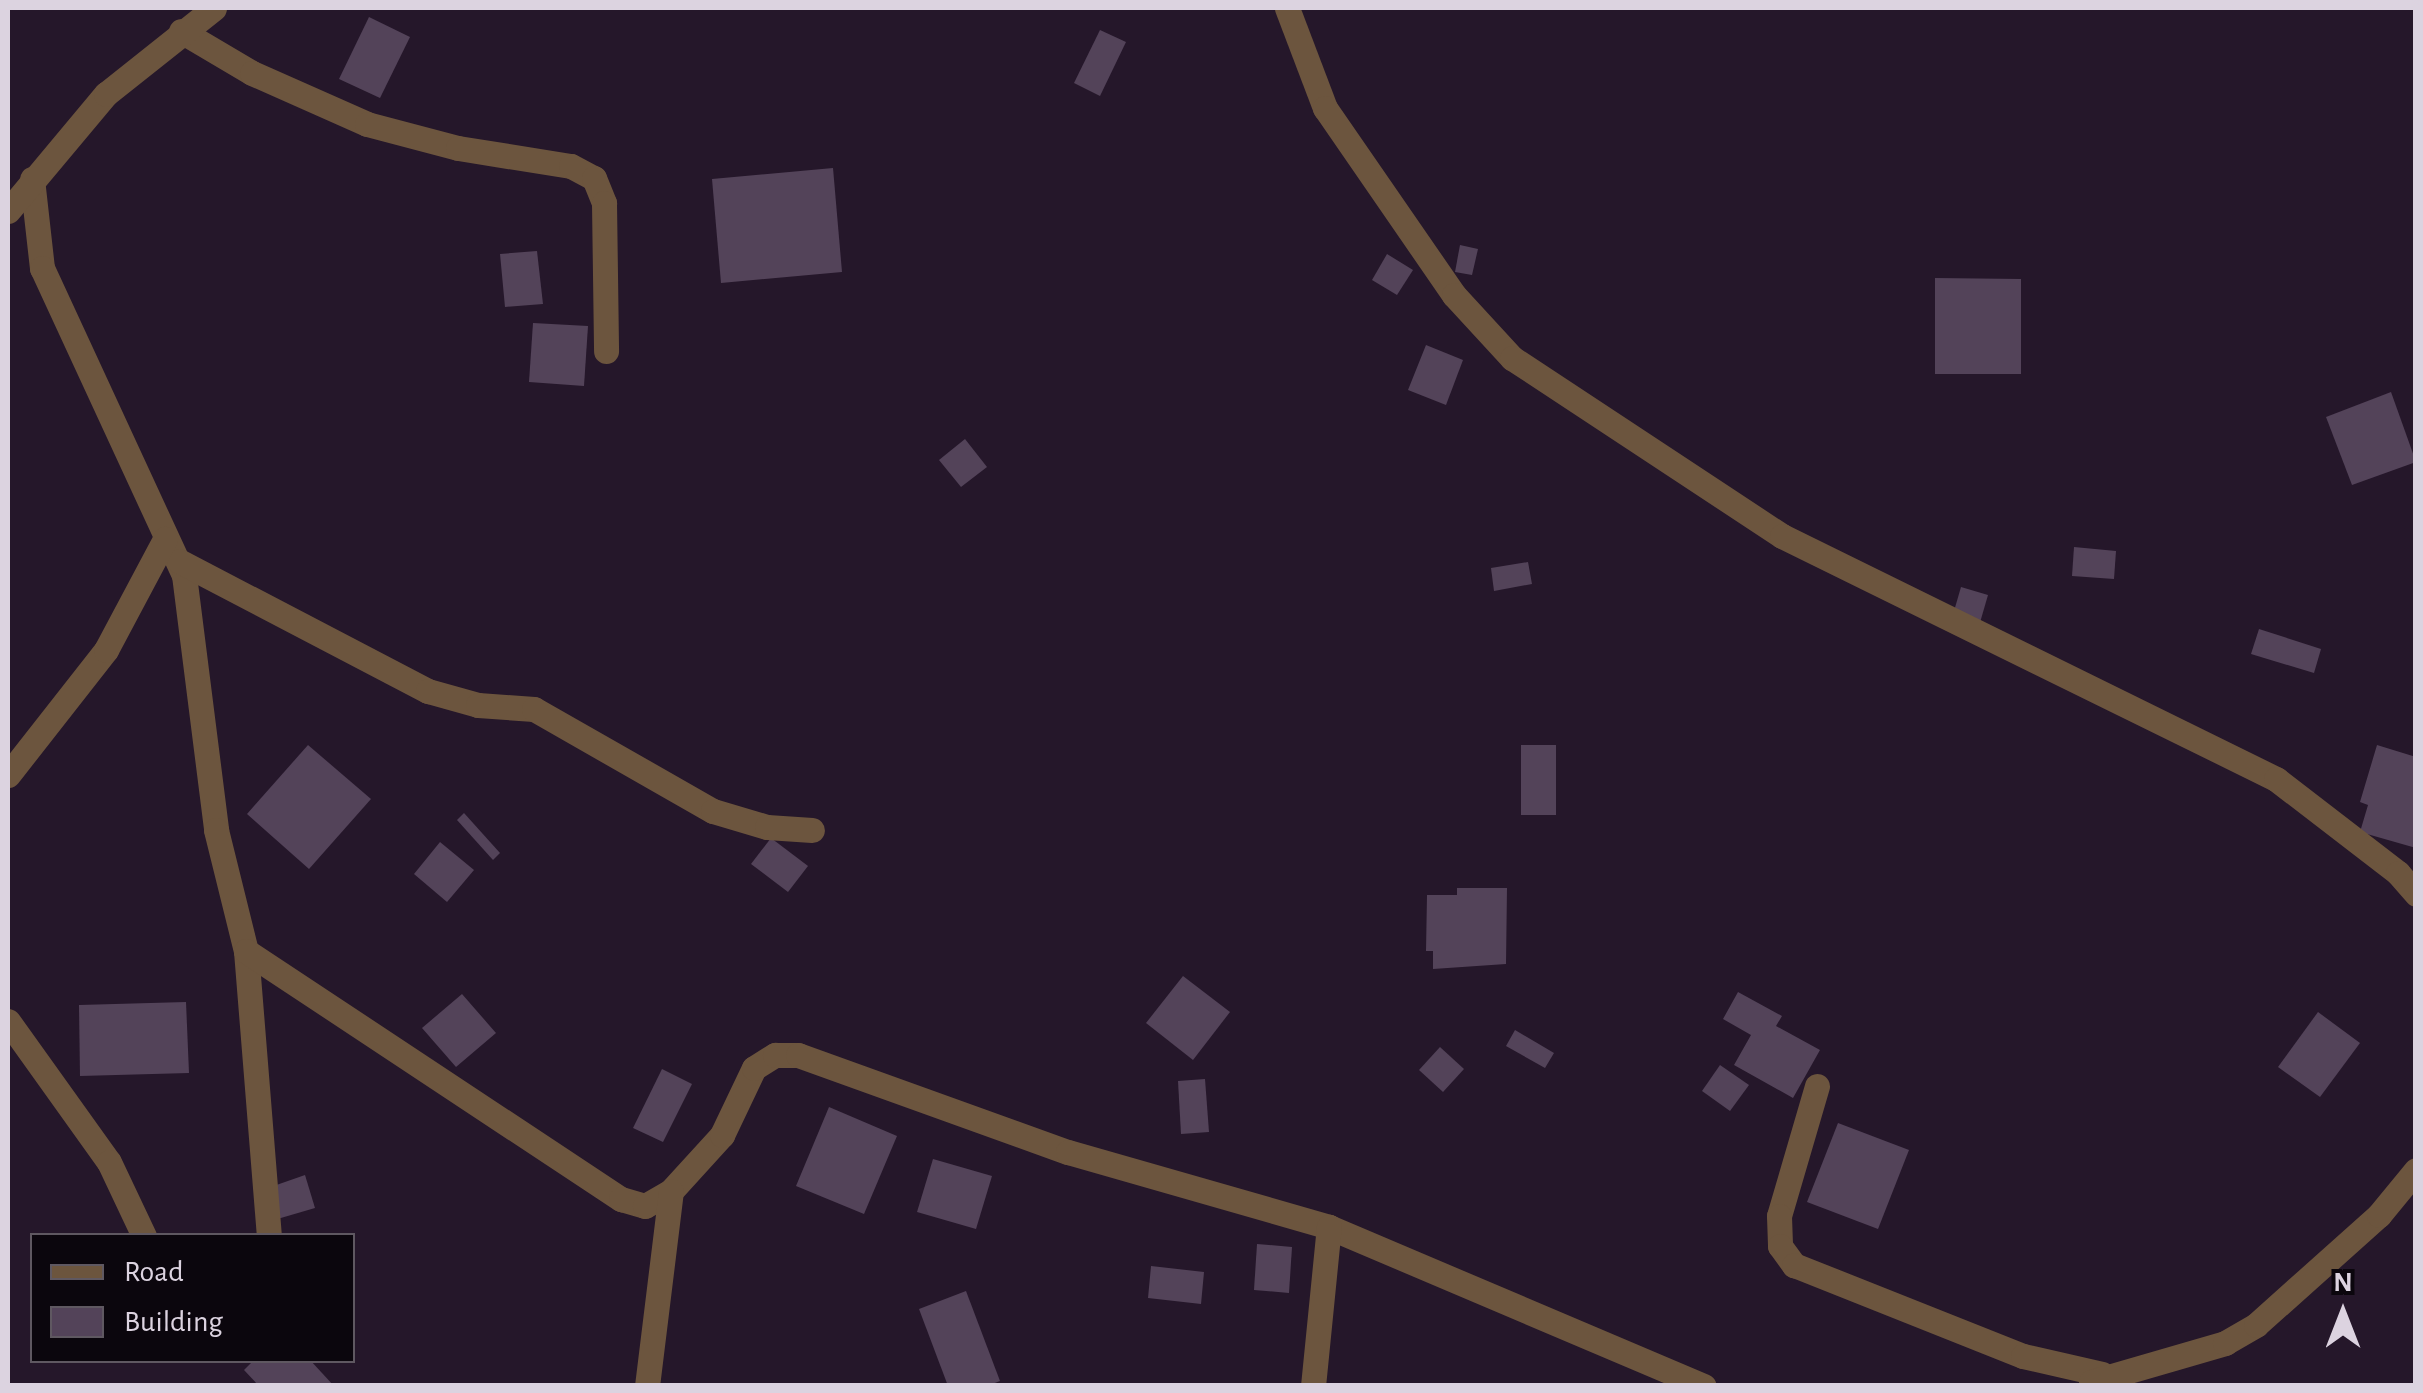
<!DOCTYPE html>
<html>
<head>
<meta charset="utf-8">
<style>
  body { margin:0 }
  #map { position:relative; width:2423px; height:1393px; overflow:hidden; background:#25172a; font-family:"Alegreya Sans",sans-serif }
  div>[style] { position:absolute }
  .building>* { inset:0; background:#534359 }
  .minor>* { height:25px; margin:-12.5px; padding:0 12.5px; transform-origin:12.5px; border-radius:12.5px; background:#6c553e }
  span { translate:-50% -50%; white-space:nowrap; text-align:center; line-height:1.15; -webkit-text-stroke:9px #0b060d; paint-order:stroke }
  .frame { position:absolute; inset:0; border:10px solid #dcd3e0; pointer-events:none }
  .legend { position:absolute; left:30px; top:1233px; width:325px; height:130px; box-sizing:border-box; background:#0b060d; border:2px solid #5f5861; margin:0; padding:12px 18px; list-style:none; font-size:30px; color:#dcd3e0 }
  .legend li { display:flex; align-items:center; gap:20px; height:50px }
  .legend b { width:50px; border:2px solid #5f5861 }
  .north { position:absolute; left:2293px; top:1263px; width:100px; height:100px; -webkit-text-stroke:8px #0b060d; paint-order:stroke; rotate:0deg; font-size:28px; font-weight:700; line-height:40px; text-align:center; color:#dcd3e0 }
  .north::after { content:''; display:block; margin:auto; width:35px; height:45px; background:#dcd3e0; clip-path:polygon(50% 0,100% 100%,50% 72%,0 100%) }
</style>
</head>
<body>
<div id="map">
  <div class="building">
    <i style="clip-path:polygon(369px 17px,410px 37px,380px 98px,339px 79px)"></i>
    <i style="clip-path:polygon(1100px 30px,1126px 42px,1100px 96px,1074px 83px)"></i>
    <i style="clip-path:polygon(833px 168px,842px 272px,721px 283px,712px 179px)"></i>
    <i style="clip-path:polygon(1460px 245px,1478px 249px,1472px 275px,1455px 272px)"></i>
    <i style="clip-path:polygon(537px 251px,543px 304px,505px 307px,500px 254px)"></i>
    <i style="clip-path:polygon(1387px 254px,1413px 270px,1397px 295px,1372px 280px)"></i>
    <i style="clip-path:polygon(1935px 278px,2021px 279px,2021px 374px,1935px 374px)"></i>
    <i style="clip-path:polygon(533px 323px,588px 326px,584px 386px,529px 382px)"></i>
    <i style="clip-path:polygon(1426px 345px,1463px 360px,1446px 405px,1408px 390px)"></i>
    <i style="clip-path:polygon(2391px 392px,2416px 462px,2352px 485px,2326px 417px)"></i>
    <i style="clip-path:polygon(965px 439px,987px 467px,961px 487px,939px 460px)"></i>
    <i style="clip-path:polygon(2074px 547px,2116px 551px,2114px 579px,2072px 576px)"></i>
    <i style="clip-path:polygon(1528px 562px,1532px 584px,1494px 591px,1491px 568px)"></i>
    <i style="clip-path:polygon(1961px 587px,1988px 595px,1979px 626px,1952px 618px)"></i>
    <i style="clip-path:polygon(2259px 629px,2321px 649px,2314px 673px,2251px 654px)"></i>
    <i style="clip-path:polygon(308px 745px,371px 799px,309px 869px,247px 814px)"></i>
    <i style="clip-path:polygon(1521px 745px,1556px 745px,1556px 815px,1521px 815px)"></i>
    <i style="clip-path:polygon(2377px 745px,2416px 757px,2416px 848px,2360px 832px,2368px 805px,2360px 802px)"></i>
    <i style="clip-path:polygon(464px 813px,500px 853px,493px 860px,457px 820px)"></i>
    <i style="clip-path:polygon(771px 838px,808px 866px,788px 892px,751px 864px)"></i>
    <i style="clip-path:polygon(440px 842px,474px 870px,447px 902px,414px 874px)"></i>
    <i style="clip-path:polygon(1457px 888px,1507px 888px,1506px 964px,1433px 969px,1433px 951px,1426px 951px,1427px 895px,1457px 895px)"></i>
    <i style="clip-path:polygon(1183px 976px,1230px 1012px,1193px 1060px,1146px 1023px)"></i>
    <i style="clip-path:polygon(1738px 992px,1782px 1016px,1776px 1026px,1820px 1050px,1793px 1098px,1734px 1065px,1751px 1035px,1723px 1019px)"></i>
    <i style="clip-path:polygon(462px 994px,496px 1033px,456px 1067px,422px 1028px)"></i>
    <i style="clip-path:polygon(186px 1002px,189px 1073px,80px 1076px,79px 1005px)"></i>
    <i style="clip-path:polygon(2318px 1012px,2360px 1043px,2320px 1097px,2278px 1067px)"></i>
    <i style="clip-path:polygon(1515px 1030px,1554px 1053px,1545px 1068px,1506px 1046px)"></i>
    <i style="clip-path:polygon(1440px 1047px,1464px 1069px,1443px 1092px,1419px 1070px)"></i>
    <i style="clip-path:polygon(1720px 1065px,1749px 1085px,1730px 1111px,1702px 1091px)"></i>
    <i style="clip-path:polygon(662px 1069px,692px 1084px,663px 1142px,633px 1128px)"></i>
    <i style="clip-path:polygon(1205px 1079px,1209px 1132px,1181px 1134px,1178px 1081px)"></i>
    <i style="clip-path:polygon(829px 1107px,897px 1136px,864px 1214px,796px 1186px)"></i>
    <i style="clip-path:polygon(1838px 1123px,1909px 1150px,1878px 1229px,1807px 1202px)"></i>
    <i style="clip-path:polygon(933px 1159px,992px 1176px,976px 1229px,917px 1212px)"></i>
    <i style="clip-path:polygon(305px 1175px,315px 1208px,274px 1220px,265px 1189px)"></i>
    <i style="clip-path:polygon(1257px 1244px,1292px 1247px,1289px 1293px,1254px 1290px)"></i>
    <i style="clip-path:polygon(1151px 1266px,1204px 1272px,1201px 1304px,1148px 1298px)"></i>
    <i style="clip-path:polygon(966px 1291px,1000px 1381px,987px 1386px,948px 1386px,919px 1309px)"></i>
    <i style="clip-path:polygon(254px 1360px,310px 1360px,334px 1386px,259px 1386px,244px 1370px)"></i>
  </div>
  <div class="minor">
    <i style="left:1287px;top:8px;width:107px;rotate:69.2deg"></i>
    <i style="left:1325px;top:108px;width:227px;rotate:55.4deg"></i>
    <i style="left:1454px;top:295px;width:86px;rotate:47.4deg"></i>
    <i style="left:1512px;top:358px;width:323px;rotate:33.4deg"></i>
    <i style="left:1782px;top:536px;width:551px;rotate:26.19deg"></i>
    <i style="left:2276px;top:779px;width:154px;rotate:37.6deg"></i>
    <i style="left:2398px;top:873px;width:28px;rotate:49deg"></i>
    <i style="left:181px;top:31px;width:82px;rotate:30.6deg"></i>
    <i style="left:252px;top:73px;width:126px;rotate:23.9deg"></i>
    <i style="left:367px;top:124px;width:94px;rotate:14.8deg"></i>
    <i style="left:458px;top:148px;width:114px;rotate:9.1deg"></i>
    <i style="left:571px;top:166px;width:26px;rotate:28deg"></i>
    <i style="left:594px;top:178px;width:27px;rotate:68deg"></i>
    <i style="left:604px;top:203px;width:148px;rotate:89.2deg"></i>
    <i style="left:32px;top:179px;width:90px;rotate:83.6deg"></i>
    <i style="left:42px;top:268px;width:338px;rotate:65.2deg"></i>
    <i style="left:184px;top:575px;width:257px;rotate:82.8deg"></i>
    <i style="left:216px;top:830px;width:125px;rotate:76.1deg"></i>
    <i style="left:246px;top:951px;width:286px;rotate:85.4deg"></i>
    <i style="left:8px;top:211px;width:153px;rotate:-50.1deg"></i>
    <i style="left:106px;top:94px;width:138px;rotate:-38.5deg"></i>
    <i style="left:179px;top:561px;width:281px;rotate:27.6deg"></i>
    <i style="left:428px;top:691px;width:52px;rotate:15.6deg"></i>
    <i style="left:478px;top:705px;width:56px;rotate:4.1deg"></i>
    <i style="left:534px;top:709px;width:206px;rotate:29.7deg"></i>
    <i style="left:713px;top:811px;width:56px;rotate:16.5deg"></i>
    <i style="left:767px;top:827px;width:45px;rotate:3.8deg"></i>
    <i style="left:8px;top:775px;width:159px;rotate:-51.9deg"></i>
    <i style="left:106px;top:650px;width:126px;rotate:-62deg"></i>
    <i style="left:246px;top:951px;width:450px;rotate:33.5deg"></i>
    <i style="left:621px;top:1199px;width:25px;rotate:16deg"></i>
    <i style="left:645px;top:1206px;width:30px;rotate:-30deg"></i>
    <i style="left:671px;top:1191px;width:76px;rotate:-47.7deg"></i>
    <i style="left:722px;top:1135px;width:74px;rotate:-64.5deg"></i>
    <i style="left:754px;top:1068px;width:25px;rotate:-32deg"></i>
    <i style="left:775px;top:1055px;width:23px"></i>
    <i style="left:798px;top:1055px;width:287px;rotate:19.8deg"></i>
    <i style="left:1068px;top:1152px;width:272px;rotate:16deg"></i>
    <i style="left:1329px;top:1227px;width:407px;rotate:23deg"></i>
    <i style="left:8px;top:1021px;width:173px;rotate:54.4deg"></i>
    <i style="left:109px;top:1162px;width:82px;rotate:64.7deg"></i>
    <i style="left:1817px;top:1086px;width:135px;rotate:106.3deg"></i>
    <i style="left:1779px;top:1216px;width:30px;rotate:88deg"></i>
    <i style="left:1780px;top:1246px;width:24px;rotate:54deg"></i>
    <i style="left:1794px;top:1265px;width:246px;rotate:21.7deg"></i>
    <i style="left:2023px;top:1356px;width:81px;rotate:12.8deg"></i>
    <i style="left:2091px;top:1382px;width:140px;rotate:-16.2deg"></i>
    <i style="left:2225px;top:1343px;width:36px;rotate:-30deg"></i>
    <i style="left:2256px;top:1325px;width:165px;rotate:-41.8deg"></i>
    <i style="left:2379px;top:1215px;width:58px;rotate:-50.6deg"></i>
    <i style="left:647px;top:1386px;width:196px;rotate:-83deg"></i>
    <i style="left:1313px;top:1386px;width:160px;rotate:-84.3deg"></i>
  </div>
  <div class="frame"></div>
  <ul class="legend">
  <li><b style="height:12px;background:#6c553e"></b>Road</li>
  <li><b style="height:28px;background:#534359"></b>Building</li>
  </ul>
  <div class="north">N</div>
</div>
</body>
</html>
